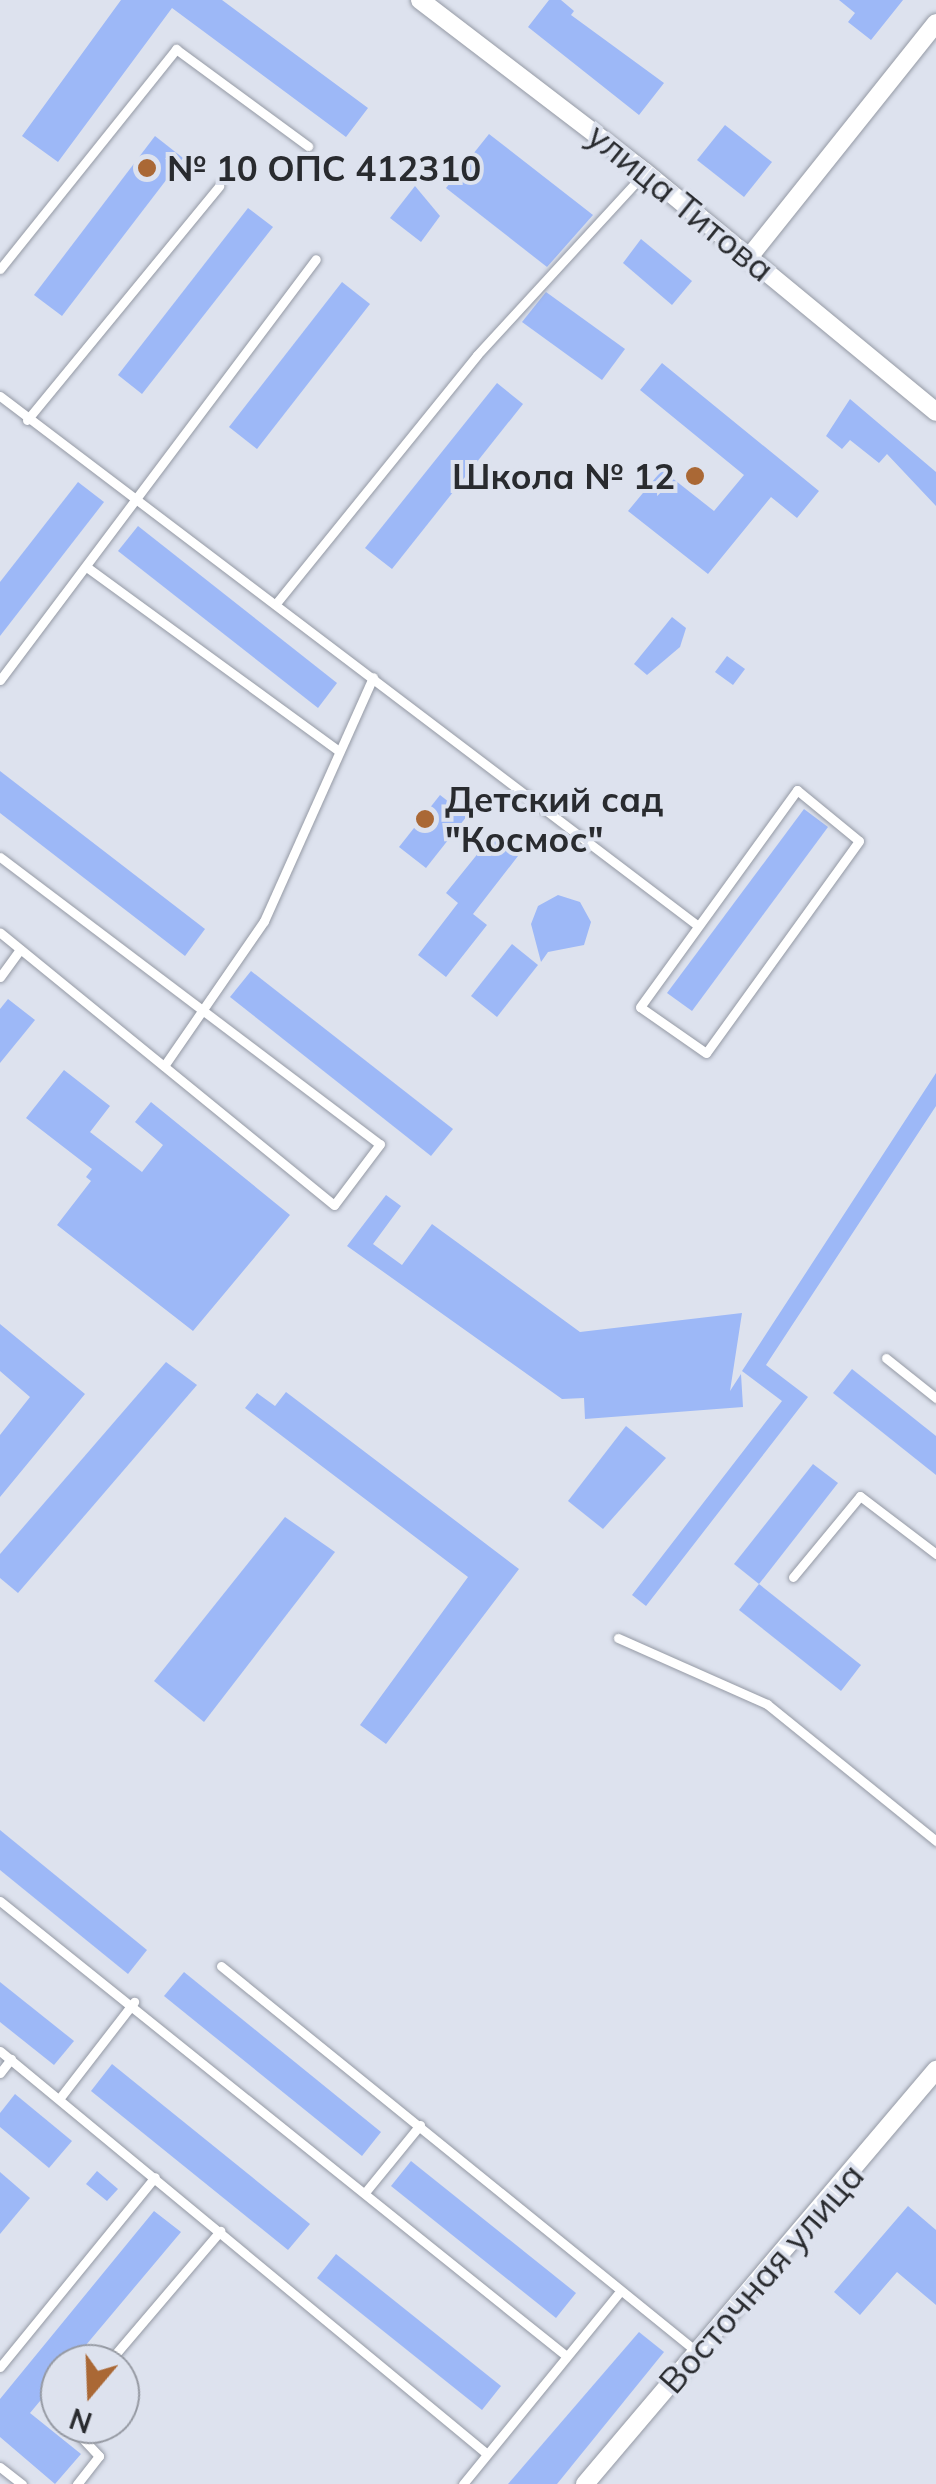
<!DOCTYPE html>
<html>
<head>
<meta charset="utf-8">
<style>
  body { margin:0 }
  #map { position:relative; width:936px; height:2484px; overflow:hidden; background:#dde2ee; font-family:Mulish,sans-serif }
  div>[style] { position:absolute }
  .building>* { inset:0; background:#9db8f7 }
  .roads { filter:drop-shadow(0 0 2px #959aa5) drop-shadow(0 0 2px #959aa5) }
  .lane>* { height:9px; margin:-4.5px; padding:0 4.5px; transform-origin:4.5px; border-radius:4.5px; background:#fff }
  .street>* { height:18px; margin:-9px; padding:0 9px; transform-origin:9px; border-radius:9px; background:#fff }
  .dots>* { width:28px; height:28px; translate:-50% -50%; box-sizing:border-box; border:5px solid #dde2ee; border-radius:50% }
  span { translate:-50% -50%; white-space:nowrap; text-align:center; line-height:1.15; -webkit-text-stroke:8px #dde2ee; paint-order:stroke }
  .poi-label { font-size:35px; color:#292b2f; font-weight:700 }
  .left { translate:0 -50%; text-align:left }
  .right { translate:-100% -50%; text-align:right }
  .street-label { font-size:35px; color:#292b2f }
  .north { position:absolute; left:40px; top:2344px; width:100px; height:100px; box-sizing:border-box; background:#dde2ee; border:2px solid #9599a2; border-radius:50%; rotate:199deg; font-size:28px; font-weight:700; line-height:40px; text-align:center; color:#292b2f }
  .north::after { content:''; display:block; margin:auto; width:35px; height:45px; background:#aa6835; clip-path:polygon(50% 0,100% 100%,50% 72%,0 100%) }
</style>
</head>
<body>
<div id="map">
  <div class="building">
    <i style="clip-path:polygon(121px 0,222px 0,368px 108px,346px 137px,172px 8px,58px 162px,22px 136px)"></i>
    <i style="clip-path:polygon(549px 0,561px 0,574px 11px,571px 15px,664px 83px,639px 115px,528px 27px)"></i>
    <i style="clip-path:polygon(839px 0,903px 0,871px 40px,848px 22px,855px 13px)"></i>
    <i style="clip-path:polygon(725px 125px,772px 162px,744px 197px,697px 160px)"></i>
    <i style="clip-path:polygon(489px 134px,593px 215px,547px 267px,446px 188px)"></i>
    <i style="clip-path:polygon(155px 136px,183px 158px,62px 316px,34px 295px)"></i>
    <i style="clip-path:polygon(415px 186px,440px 216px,421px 242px,390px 218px)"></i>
    <i style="clip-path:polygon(248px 208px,273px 227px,142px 394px,118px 375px)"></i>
    <i style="clip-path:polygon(641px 239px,692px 281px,672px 305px,623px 263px)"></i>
    <i style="clip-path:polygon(342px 282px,370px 304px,257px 449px,229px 427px)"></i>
    <i style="clip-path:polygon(546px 292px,625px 349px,602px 380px,522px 322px)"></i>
    <i style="clip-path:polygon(662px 363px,819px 491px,797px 518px,771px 497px,708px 574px,628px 511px,662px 470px,714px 511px,744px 475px,640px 390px)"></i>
    <i style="clip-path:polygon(497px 383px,523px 404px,392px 569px,365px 548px)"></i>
    <i style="clip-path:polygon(850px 399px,936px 472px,936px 506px,887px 454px,879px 463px,850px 440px,842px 449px,826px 436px)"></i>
    <i style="clip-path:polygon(78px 482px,104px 502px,0 636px,0 582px)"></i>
    <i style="clip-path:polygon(138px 526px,337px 683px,318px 708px,118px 551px)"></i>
    <i style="clip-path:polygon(672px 617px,686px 628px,680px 647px,647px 675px,634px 664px)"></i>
    <i style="clip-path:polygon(727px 656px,745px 669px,733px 685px,715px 672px)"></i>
    <i style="clip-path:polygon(0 771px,205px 929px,185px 956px,0 813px)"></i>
    <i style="clip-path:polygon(440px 795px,467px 816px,426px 868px,399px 847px)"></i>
    <i style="clip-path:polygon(804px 809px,828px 827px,692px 1011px,667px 993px)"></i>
    <i style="clip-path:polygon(492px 836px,518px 856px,473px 914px,487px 925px,446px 977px,418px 955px,458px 903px,446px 893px)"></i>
    <i style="clip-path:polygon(558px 895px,580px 902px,591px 922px,584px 945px,548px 952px,541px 962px,531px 924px,538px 906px)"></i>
    <i style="clip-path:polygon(512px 944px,538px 965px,497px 1017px,471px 996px)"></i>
    <i style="clip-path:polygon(251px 971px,453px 1129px,431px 1156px,230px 997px)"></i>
    <i style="clip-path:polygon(8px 999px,35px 1020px,0 1063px,0 1009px)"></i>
    <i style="clip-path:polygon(64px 1070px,110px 1106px,90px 1132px,142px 1172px,163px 1145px,135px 1122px,151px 1102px,290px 1215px,193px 1331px,57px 1225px,91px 1181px,86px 1177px,92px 1169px,26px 1118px)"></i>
    <i style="clip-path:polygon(936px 1073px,936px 1106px,766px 1365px,808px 1397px,646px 1606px,632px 1595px,782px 1401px,742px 1371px)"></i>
    <i style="clip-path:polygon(386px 1195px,401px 1206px,373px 1244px,402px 1265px,432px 1224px,580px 1332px,742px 1313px,730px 1391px,741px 1374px,743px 1407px,585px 1419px,584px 1398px,562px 1399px,347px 1246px)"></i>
    <i style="clip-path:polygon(0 1324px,85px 1394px,0 1497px,0 1435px,30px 1397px,0 1371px)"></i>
    <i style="clip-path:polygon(166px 1362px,197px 1385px,18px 1593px,0 1578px,0 1554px)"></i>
    <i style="clip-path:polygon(852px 1369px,936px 1436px,936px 1475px,833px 1393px)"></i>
    <i style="clip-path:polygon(286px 1392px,519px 1569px,386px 1744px,360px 1725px,468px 1577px,245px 1408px,257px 1393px,275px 1406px)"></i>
    <i style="clip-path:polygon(626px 1426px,666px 1458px,603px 1529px,568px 1501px)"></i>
    <i style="clip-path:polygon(813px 1464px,838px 1483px,759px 1584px,734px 1564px)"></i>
    <i style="clip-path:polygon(285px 1517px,335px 1552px,204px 1722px,154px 1681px)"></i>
    <i style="clip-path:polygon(759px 1584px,861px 1665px,841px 1691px,739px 1610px)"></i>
    <i style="clip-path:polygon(0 1830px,147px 1950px,128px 1974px,0 1870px)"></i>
    <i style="clip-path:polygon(184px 1972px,381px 2132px,362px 2156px,164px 1996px)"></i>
    <i style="clip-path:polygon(0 1982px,74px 2041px,54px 2065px,0 2022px)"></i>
    <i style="clip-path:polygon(112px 2064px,310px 2224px,288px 2250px,91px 2091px)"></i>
    <i style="clip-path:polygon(15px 2094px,72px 2141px,49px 2168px,0 2127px,0 2113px)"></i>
    <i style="clip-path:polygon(411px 2161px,576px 2293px,556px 2318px,391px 2186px)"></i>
    <i style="clip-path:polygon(97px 2171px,118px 2189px,107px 2201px,86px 2184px)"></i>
    <i style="clip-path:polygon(0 2172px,30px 2198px,0 2234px)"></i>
    <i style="clip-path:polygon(908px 2206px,936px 2230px,936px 2305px,897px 2272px,860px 2315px,834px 2292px)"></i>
    <i style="clip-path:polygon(154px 2211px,181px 2232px,70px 2364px,60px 2364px,60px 2377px,30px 2413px,81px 2454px,55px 2484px,0 2437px,0 2399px)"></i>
    <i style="clip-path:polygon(336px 2254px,501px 2386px,482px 2410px,317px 2278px)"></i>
    <i style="clip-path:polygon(639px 2332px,664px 2352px,557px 2484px,508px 2484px)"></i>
  </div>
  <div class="roads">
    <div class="lane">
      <i style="left:0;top:269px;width:282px;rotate:-51.3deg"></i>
      <i style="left:176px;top:49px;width:164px;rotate:36.3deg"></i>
      <i style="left:0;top:396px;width:875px;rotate:37.2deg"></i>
      <i style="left:27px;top:420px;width:303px;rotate:-50.6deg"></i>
      <i style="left:88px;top:568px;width:309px;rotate:36.1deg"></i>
      <i style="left:278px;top:601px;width:316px;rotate:-51deg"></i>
      <i style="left:477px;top:355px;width:248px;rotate:-47.4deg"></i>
      <i style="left:0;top:680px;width:526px;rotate:-53.11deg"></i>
      <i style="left:797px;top:790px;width:80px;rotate:39.4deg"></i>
      <i style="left:859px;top:841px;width:261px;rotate:125.8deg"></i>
      <i style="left:706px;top:1053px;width:80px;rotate:-145.1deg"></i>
      <i style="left:640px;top:1007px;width:268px;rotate:-54.1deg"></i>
      <i style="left:0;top:857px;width:476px;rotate:37.1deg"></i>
      <i style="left:380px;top:1144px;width:76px;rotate:127deg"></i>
      <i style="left:334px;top:1205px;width:431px;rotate:-140.8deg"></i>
      <i style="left:0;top:977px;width:34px;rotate:-54deg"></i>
      <i style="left:164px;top:1066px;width:176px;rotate:-55.4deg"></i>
      <i style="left:264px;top:921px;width:267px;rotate:-65.9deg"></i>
      <i style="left:886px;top:1358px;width:64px;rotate:38.7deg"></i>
      <i style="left:793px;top:1577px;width:105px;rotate:-50.4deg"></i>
      <i style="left:860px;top:1496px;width:96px;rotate:37.3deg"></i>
      <i style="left:618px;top:1638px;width:163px;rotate:23.9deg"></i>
      <i style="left:767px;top:1704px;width:218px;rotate:39deg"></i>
      <i style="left:0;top:1901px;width:725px;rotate:38.78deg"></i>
      <i style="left:221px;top:1966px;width:611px;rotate:39.03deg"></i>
      <i style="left:0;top:2051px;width:631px;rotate:39.6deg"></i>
      <i style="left:0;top:2073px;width:18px;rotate:-52deg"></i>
      <i style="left:59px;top:2099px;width:123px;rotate:-52.3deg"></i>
      <i style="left:367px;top:2190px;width:84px;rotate:-50.8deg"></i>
      <i style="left:107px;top:2364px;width:175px;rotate:-49.6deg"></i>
      <i style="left:0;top:2367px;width:245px;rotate:-50.8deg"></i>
      <i style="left:69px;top:2424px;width:44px;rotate:46.8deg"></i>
      <i style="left:99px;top:2456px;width:36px;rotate:128deg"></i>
      <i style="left:0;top:2467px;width:28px;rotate:38deg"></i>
      <i style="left:463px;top:2484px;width:245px;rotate:-50.8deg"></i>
    </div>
    <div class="street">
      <i style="left:420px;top:0;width:283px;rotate:37.4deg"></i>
      <i style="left:645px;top:172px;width:377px;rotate:39.5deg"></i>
      <i style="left:750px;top:256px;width:298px;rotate:-51.4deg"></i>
      <i style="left:585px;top:2484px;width:543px;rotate:-49.71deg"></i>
    </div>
  </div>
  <div class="dots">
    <i style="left:147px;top:168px;background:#aa6835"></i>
    <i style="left:695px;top:476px;background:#aa6835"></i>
    <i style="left:425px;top:819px;background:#aa6835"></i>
  </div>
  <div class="poi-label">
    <span class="left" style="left:167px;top:168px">№ 10 ОПС 412310</span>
    <span class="right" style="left:675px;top:476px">Школа № 12</span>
    <span class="left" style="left:445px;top:819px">Детский сад<br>"Космос"</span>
  </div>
  <div class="street-label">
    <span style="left:681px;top:202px;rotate:39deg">улица Титова</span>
    <span style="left:761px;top:2278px;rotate:-49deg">Восточная улица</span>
  </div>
  <div class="north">N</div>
</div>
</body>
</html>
